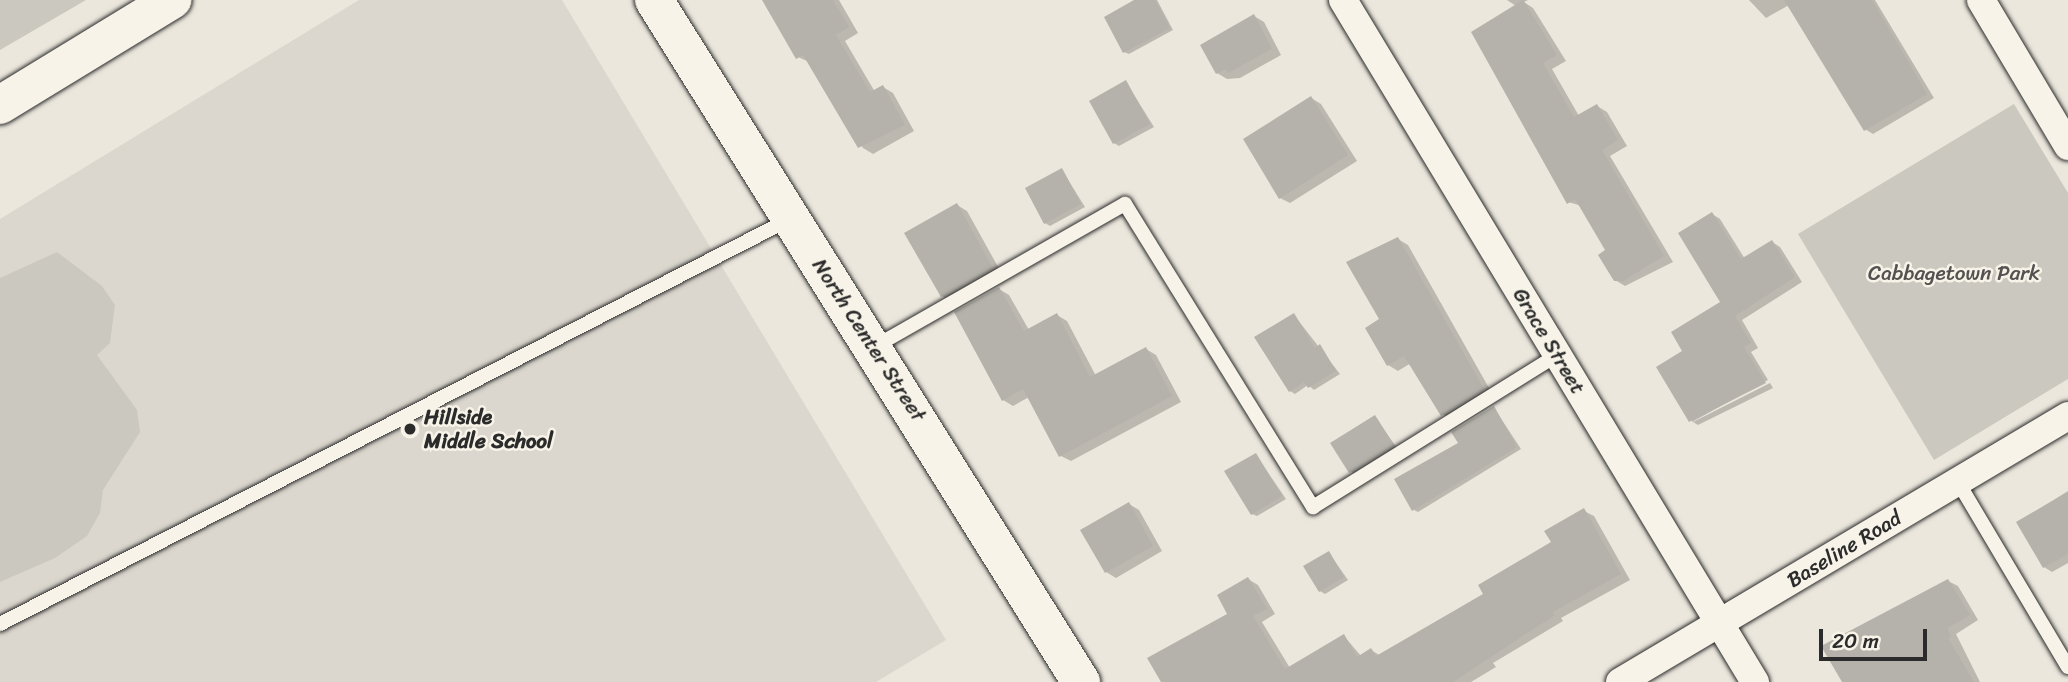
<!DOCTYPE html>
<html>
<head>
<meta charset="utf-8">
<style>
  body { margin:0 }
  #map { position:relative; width:2068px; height:682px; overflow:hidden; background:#ebe7dd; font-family:Sriracha,sans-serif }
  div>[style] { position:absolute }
  .built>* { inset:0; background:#dbd7ce }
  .green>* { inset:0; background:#cbc8bf }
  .shadow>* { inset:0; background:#0003 }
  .building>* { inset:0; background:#b5b2ab }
  .roads { filter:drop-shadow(0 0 2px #2b2b2b) drop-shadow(0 0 2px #2b2b2b) }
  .lane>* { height:14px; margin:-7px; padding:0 7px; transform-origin:7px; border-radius:7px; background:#f7f3e8 }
  .street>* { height:28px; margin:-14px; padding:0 14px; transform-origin:14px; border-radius:14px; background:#f7f3e8 }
  .secondary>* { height:38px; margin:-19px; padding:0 19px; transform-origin:19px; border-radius:19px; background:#f7f3e8 }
  .dots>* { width:19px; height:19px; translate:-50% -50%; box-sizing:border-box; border:4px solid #f7f3e8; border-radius:50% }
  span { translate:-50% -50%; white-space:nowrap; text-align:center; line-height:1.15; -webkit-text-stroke:5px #f7f3e8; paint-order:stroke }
  .park-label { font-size:21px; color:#535250 }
  .street-label { font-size:21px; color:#2b2b2b }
  .poi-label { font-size:21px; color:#2b2b2b; font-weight:700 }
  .left { translate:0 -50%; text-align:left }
  .scale { position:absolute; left:1819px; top:629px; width:108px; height:32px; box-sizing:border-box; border:4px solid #2b2b2b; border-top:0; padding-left:9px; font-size:21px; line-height:24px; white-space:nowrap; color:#2b2b2b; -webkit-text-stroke:5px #f7f3e8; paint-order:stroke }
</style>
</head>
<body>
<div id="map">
  <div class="built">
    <i style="clip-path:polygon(359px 0,562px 0,946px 640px,876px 682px,0 682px,0 219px)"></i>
  </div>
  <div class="green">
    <i style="clip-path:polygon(0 0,86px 0,0 50px)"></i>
    <i style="clip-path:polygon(2014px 104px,2068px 193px,2068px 379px,1934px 460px,1798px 234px)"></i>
    <i style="clip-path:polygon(57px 252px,102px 286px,115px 305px,110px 343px,97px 355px,137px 410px,140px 432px,103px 490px,100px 513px,87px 536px,55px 558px,0 582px,0 278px)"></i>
  </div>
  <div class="shadow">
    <i style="clip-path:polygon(764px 0,839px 0,858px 33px,845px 41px,875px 92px,883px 87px,893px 93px,914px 131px,873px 154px,863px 148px,809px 62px,798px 57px)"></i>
    <i style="clip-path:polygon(1138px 0,1157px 0,1173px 30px,1129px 54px,1124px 52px)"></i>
    <i style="clip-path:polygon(1507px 0,1528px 0,1524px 2px,1533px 8px,1566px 61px,1552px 69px,1579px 116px,1597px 106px,1607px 112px,1627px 146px,1610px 156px,1673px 262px,1625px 286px,1615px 280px,1608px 251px,1582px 206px,1568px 202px,1516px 6px)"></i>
    <i style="clip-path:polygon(1749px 0,1875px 0,1934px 98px,1873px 134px,1865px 129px,1789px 5px,1766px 18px)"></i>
    <i style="clip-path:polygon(1254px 16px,1264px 22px,1281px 55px,1240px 78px,1227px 79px,1217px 73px)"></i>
    <i style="clip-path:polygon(1126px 82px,1154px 127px,1119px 146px,1114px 143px)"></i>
    <i style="clip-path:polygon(1311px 98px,1321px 104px,1357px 161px,1290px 203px,1280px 198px)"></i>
    <i style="clip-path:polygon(1062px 170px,1085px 207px,1050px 226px,1045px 223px)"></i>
    <i style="clip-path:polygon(957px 205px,967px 211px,1002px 274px,952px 302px,942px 296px)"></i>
    <i style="clip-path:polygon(1712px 214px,1720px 219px,1745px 259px,1772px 242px,1780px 247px,1802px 282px,1742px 320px,1758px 348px,1751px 352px,1768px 380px,1692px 422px,1685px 351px,1723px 303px)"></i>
    <i style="clip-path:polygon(1398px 239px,1408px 245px,1493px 395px,1453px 420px,1442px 414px,1411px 363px,1398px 371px,1388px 365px,1382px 320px)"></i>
    <i style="clip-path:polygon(999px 289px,1009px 295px,1029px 330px,1057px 315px,1067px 321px,1096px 376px,1146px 349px,1156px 355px,1181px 402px,1071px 461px,1061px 456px,1029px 397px,1013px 406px,1003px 400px)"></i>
    <i style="clip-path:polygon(1294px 315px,1340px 374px,1314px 390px,1308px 385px,1295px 394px,1290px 391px)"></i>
    <i style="clip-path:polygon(1770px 383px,1773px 388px,1698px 425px,1693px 422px)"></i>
    <i style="clip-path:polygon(1494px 408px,1521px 449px,1418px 512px,1414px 510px,1460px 443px)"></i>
    <i style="clip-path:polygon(1375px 417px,1397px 448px,1355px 474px,1351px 472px)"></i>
    <i style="clip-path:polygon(1256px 455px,1286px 499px,1257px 516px,1252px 514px)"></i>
    <i style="clip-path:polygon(2068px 491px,2068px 563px,2052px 572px,2044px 567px,2018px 522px)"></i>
    <i style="clip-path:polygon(1129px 504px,1139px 510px,1162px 551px,1116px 578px,1106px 572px)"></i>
    <i style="clip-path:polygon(1584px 511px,1594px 516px,1630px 580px,1561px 618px,1563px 621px,1493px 663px,1496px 667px,1471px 682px,1163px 682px,1229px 614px,1248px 579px,1258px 585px,1275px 614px,1262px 622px,1290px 668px,1344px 636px,1361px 656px,1371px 650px,1381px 656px,1485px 595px,1553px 542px)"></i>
    <i style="clip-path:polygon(1329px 553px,1348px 580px,1325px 594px,1320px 591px)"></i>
    <i style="clip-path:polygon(1948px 581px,1958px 586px,1978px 620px,1956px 634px,1980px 682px,1844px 682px)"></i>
  </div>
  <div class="building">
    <i style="clip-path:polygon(762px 0,833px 0,849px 27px,836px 35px,870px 92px,883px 85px,905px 125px,858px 148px,803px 55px,796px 59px)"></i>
    <i style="clip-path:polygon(1134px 0,1155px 0,1170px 28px,1123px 53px,1104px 17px)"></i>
    <i style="clip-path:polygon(1523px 0,1557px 55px,1543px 63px,1574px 117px,1597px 104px,1618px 140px,1602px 150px,1664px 256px,1623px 281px,1614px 281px,1598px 255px,1605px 250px,1575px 199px,1567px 204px,1471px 32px)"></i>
    <i style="clip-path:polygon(1784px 0,1872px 0,1927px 94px,1864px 131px)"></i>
    <i style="clip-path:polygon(1254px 14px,1272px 49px,1228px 73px,1226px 69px,1216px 74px,1200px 45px)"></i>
    <i style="clip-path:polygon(1126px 80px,1150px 124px,1113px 144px,1089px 101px)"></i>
    <i style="clip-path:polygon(1311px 96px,1348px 155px,1279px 199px,1243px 139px)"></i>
    <i style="clip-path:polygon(1062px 168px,1081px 204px,1044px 224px,1025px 188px)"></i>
    <i style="clip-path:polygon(957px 203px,993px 268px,941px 297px,904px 233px)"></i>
    <i style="clip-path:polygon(1712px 212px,1741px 259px,1772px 240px,1795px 277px,1735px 316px,1751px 343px,1744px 347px,1766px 383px,1689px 422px,1656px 367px,1682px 351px,1671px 332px,1720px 302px,1678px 233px)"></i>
    <i style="clip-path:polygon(1398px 237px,1484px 389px,1441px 416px,1404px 356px,1387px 366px,1365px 328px,1379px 319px,1346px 262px)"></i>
    <i style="clip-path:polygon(999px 287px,1024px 331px,1057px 313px,1090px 377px,1146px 347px,1172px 396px,1059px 457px,1023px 389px,1002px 401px,954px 312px)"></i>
    <i style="clip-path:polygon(1294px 313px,1315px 348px,1320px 344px,1336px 371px,1308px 388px,1304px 382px,1289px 392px,1254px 337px)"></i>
    <i style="clip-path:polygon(1494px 406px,1517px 447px,1412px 511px,1394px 479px,1458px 443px,1451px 432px)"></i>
    <i style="clip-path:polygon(1375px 415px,1394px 445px,1349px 473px,1330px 443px)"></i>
    <i style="clip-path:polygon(1256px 453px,1282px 496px,1251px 515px,1224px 471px)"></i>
    <i style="clip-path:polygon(2068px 492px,2068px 554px,2043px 568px,2016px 522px)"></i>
    <i style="clip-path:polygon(1129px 502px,1153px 546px,1105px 573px,1080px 530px)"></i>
    <i style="clip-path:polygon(1584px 508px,1621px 574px,1553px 612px,1555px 615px,1453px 682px,1161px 682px,1147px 658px,1227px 614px,1217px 595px,1248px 577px,1267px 609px,1253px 616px,1285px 669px,1344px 634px,1357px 657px,1371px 648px,1376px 656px,1483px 594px,1478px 585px,1551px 542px,1544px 531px)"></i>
    <i style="clip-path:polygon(1329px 551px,1344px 577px,1319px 592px,1303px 566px)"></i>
    <i style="clip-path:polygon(1948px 579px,1970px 615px,1947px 628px,1951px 636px,1948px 638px,1974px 682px,1842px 682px,1821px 646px)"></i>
  </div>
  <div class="roads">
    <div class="lane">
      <i style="left:874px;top:347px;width:289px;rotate:-29.7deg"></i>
      <i style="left:1125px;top:204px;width:357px;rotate:58.2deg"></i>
      <i style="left:1313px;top:507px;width:287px;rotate:-31.9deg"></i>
      <i style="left:1958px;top:482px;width:215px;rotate:59.3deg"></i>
      <i style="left:0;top:624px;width:888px;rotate:-27.14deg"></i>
    </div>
    <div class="street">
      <i style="left:1343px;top:0;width:797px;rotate:58.86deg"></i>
      <i style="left:1981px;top:0;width:170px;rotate:59.2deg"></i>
      <i style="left:1620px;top:682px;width:521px;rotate:-30.7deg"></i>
    </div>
    <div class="secondary">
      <i style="left:654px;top:0;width:805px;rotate:57.95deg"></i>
      <i style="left:0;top:105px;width:202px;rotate:-31.4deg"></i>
    </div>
  </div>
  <div class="dots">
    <i style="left:410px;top:429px;background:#2b2b2b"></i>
  </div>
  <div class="park-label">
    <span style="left:1954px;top:273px">Cabbagetown Park</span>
  </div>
  <div class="street-label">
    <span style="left:869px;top:340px;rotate:57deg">North Center Street</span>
    <span style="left:1549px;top:341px;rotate:59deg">Grace Street</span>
    <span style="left:1844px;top:549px;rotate:-31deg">Baseline Road</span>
  </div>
  <div class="poi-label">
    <span class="left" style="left:424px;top:429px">Hillside<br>Middle School</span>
  </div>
  <div class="scale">20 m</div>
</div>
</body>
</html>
